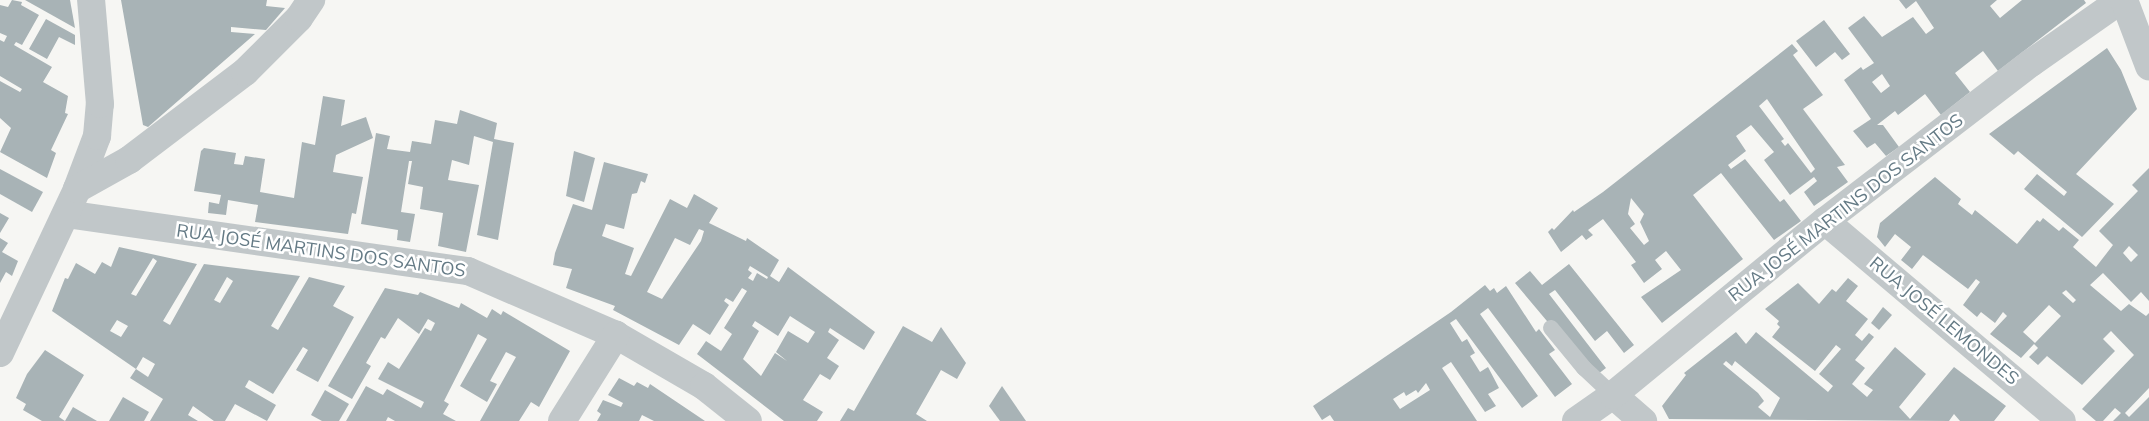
<!DOCTYPE html>
<html>
<head>
<meta charset="utf-8">
<style>
  body { margin:0 }
  #map { position:relative; width:2149px; height:421px; overflow:hidden; background:#f6f6f3; font-family:Mulish,sans-serif }
  div>[style] { position:absolute }
  .building>* { inset:0; background:#a8b3b6 }
  .service>* { height:16px; margin:-8px; padding:0 8px; transform-origin:8px; border-radius:8px; background:#c1c7c9 }
  .minor>* { height:28px; margin:-14px; padding:0 14px; transform-origin:14px; border-radius:14px; background:#c1c7c9 }
  .tertiary>* { height:28px; margin:-14px; padding:0 14px; transform-origin:14px; border-radius:14px; background:#c1c7c9 }
  span { translate:-50% -50%; white-space:nowrap; text-align:center; line-height:1.15; -webkit-text-stroke:5px #fff; paint-order:stroke }
  .street-label { font-size:18px; color:#647a85 }
</style>
</head>
<body>
<div id="map">
  <div class="building">
    <i style="clip-path:polygon(12px 0,22px 2px,21px 5px,39px 15px,22px 45px,16px 42px,14px 45px,52px 67px,43px 82px,68px 96px,65px 113px,68px 114px,51px 150px,56px 153px,47px 178px,0 152px,11px 128px,0 118px,0 81px,20px 92px,22px 89px,0 76px,0 40px,4px 42px,7px 36px,0 33px,0 5px,8px 7px)"></i>
    <i style="clip-path:polygon(25px 0,70px 0,75px 28px)"></i>
    <i style="clip-path:polygon(121px 0,267px 0,266px 6px,285px 8px,266px 30px,231px 27px,231px 32px,255px 34px,148px 127px,143px 125px)"></i>
    <i style="clip-path:polygon(evenodd,1899px 0,1997px 0,1990px 6px,2000px 18px,2022px 0,2084px 0,2086px 3px,1998px 71px,1983px 51px,1955px 73px,1970px 92px,1941px 115px,1925px 94px,1898px 115px,1895px 111px,1877px 125px,1883px 125px,1899px 147px,1886px 156px,1875px 143px,1867px 148px,1853px 131px,1871px 119px,1844px 80px,1861px 67px,1863px 70px,1874px 63px,1848px 28px,1864px 16px,1882px 37px,1913px 17px,1926px 34px,1934px 28px,1916px 1px,1906px 9px,1899px 0,1882px 74px,1890px 86px,1881px 93px,1872px 82px,1882px 74px)"></i>
    <i style="clip-path:polygon(46px 19px,75px 35px,75px 45px,59px 37px,47px 59px,29px 49px)"></i>
    <i style="clip-path:polygon(1824px 20px,1850px 54px,1842px 60px,1835px 52px,1816px 67px,1796px 41px)"></i>
    <i style="clip-path:polygon(evenodd,1792px 44px,1798px 51px,1793px 55px,1823px 95px,1803px 109px,1845px 165px,1837px 167px,1848px 182px,1814px 206px,1804px 192px,1817px 181px,1814px 177px,1790px 195px,1764px 160px,1774px 152px,1751px 125px,1736px 136px,1746px 151px,1728px 165px,1731px 169px,1745px 159px,1780px 202px,1784px 199px,1801px 221px,1774px 240px,1721px 173px,1693px 195px,1743px 259px,1662px 323px,1641px 297px,1681px 270px,1666px 251px,1655px 260px,1662px 269px,1644px 283px,1631px 265px,1636px 262px,1603px 219px,1588px 230px,1593px 235px,1586px 240px,1582px 235px,1561px 252px,1548px 232px,1552px 228px,1554px 230px,1573px 210px,1574px 212px,1603px 192px,1792px 44px,1767px 99px,1815px 169px,1811px 173px,1788px 143px,1785px 146px,1781px 141px,1784px 139px,1759px 106px,1767px 99px,1792px 44px,1631px 198px,1644px 214px,1640px 222px,1649px 241px,1644px 245px,1630px 228px,1635px 224px,1628px 214px,1631px 198px)"></i>
    <i style="clip-path:polygon(2107px 48px,2121px 70px,2137px 109px,2076px 174px,2114px 204px,2082px 237px,2024px 189px,2037px 174px,2064px 196px,2067px 192px,2018px 151px,2014px 155px,1989px 134px)"></i>
    <i style="clip-path:polygon(323px 96px,345px 100px,341px 126px,366px 117px,373px 138px,336px 155px,333px 172px,363px 177px,356px 214px,352px 213px,348px 234px,255px 222px,258px 205px,228px 200px,226px 215px,208px 213px,209px 202px,219px 204px,221px 195px,194px 191px,201px 151px,204px 148px,236px 153px,234px 164px,243px 165px,245px 156px,265px 159px,260px 192px,294px 198px,302px 142px,315px 145px)"></i>
    <i style="clip-path:polygon(460px 110px,497px 123px,494px 139px,514px 143px,498px 240px,477px 235px,493px 142px,474px 136px,469px 165px,452px 160px,448px 180px,479px 185px,466px 252px,438px 246px,443px 213px,420px 209px,423px 187px,408px 184px,412px 161px,409px 161px,401px 212px,415px 214px,410px 242px,397px 240px,398px 230px,361px 224px,376px 133px,390px 136px,387px 149px,410px 152px,412px 141px,431px 144px,435px 120px,457px 124px)"></i>
    <i style="clip-path:polygon(574px 151px,595px 158px,584px 202px,566px 196px)"></i>
    <i style="clip-path:polygon(evenodd,604px 162px,648px 174px,645px 183px,641px 181px,637px 193px,632px 194px,624px 229px,606px 224px,602px 236px,634px 248px,625px 274px,631px 276px,670px 199px,687px 208px,694px 194px,718px 208px,709px 223px,746px 241px,747px 238px,779px 260px,770px 276px,779px 282px,788px 267px,875px 332px,864px 350px,830px 328px,828px 332px,839px 340px,827px 358px,839px 366px,830px 380px,820px 374px,803px 400px,823px 412px,817px 421px,784px 421px,697px 354px,706px 341px,721px 351px,732px 334px,724px 328px,747px 291px,742px 288px,733px 302px,726px 298px,724px 301px,729px 305px,710px 335px,693px 324px,679px 345px,613px 310px,615px 306px,566px 288px,572px 269px,553px 265px,555px 253px,573px 204px,592px 210px,604px 162px,699px 229px,704px 231px,701px 241px,662px 299px,647px 292px,675px 238px,690px 245px,699px 229px,604px 162px,750px 266px,768px 277px,767px 279px,757px 273px,753px 281px,748px 278px,752px 273px,748px 270px,750px 266px,604px 162px,790px 316px,815px 332px,808px 343px,788px 331px,776px 352px,787px 361px,775px 353px,761px 376px,743px 359px,759px 331px,752px 326px,755px 321px,778px 336px,790px 316px)"></i>
    <i style="clip-path:polygon(evenodd,2149px 168px,2149px 301px,2141px 292px,2131px 302px,2103px 273px,2090px 285px,2121px 311px,2129px 304px,2146px 316px,2149px 313px,2149px 388px,2125px 413px,2129px 417px,2149px 397px,2149px 421px,2113px 421px,2121px 413px,2115px 408px,2103px 421px,2096px 421px,2082px 409px,2134px 355px,2111px 331px,2103px 339px,2115px 351px,2082px 385px,2047px 356px,2038px 365px,2029px 357px,2038px 348px,2034px 344px,2021px 358px,1990px 334px,2007px 316px,2003px 312px,1995px 323px,1981px 312px,1977px 317px,1963px 305px,1980px 282px,1976px 279px,1968px 289px,1923px 255px,1912px 269px,1901px 260px,1911px 247px,1895px 234px,1885px 247px,1877px 237px,1880px 223px,1935px 177px,1961px 199px,1958px 204px,1972px 215px,1975px 210px,2017px 244px,2037px 220px,2040px 222px,2043px 218px,2059px 231px,2063px 227px,2079px 240px,2073px 247px,2096px 267px,2113px 245px,2099px 231px,2138px 191px,2132px 185px,2149px 168px,2129px 246px,2138px 255px,2131px 262px,2123px 253px,2129px 246px,2149px 168px,2066px 290px,2076px 300px,2073px 303px,2062px 293px,2066px 290px,2149px 168px,2049px 305px,2061px 316px,2035px 343px,2023px 332px,2049px 305px)"></i>
    <i style="clip-path:polygon(0 169px,43px 192px,32px 212px,0 194px)"></i>
    <i style="clip-path:polygon(0 213px,9px 218px,0 233px)"></i>
    <i style="clip-path:polygon(0 238px,8px 243px,2px 252px,18px 261px,12px 276px,6px 272px,0 283px)"></i>
    <i style="clip-path:polygon(evenodd,119px 247px,197px 264px,163px 321px,170px 325px,204px 264px,300px 276px,271px 326px,278px 330px,309px 277px,345px 286px,333px 306px,354px 317px,318px 382px,296px 370px,308px 350px,303px 347px,273px 394px,249px 380px,245px 387px,276px 405px,267px 421px,235px 404px,225px 421px,214px 421px,193px 406px,188px 415px,198px 421px,150px 421px,163px 399px,130px 378px,136px 369px,148px 377px,155px 364px,143px 357px,136px 369px,52px 311px,65px 278px,68px 279px,76px 263px,95px 274px,102px 262px,111px 267px,119px 247px,153px 258px,157px 261px,136px 296px,131px 294px,153px 258px,119px 247px,227px 277px,233px 281px,220px 303px,214px 300px,227px 277px,119px 247px,117px 320px,128px 326px,121px 337px,110px 331px,117px 320px)"></i>
    <i style="clip-path:polygon(1569px 264px,1634px 345px,1624px 353px,1607px 331px,1595px 341px,1555px 290px,1549px 294px,1606px 368px,1594px 377px,1515px 283px,1530px 271px,1542px 285px)"></i>
    <i style="clip-path:polygon(evenodd,1848px 278px,1858px 286px,1846px 301px,1868px 319px,1855px 335px,1862px 341px,1869px 333px,1874px 337px,1855px 360px,1865px 368px,1852px 384px,1867px 397px,1873px 390px,1864px 384px,1895px 347px,1926px 374px,1899px 407px,1910px 419px,1954px 367px,2006px 406px,1994px 421px,1960px 421px,1954px 414px,1949px 421px,1669px 419px,1662px 406px,1686px 375px,1684px 373px,1736px 332px,1746px 344px,1756px 332px,1828px 392px,1833px 386px,1819px 374px,1841px 349px,1836px 345px,1815px 371px,1772px 337px,1780px 327px,1777px 324px,1779px 321px,1765px 309px,1798px 283px,1819px 304px,1832px 289px,1836px 292px,1848px 278px,1726px 361px,1732px 366px,1735px 361px,1780px 398px,1770px 417px,1758px 407px,1764px 401px,1758px 393px,1723px 364px,1726px 361px)"></i>
    <i style="clip-path:polygon(evenodd,1485px 285px,1490px 291px,1494px 288px,1497px 293px,1506px 286px,1536px 332px,1539px 329px,1555px 350px,1549px 354px,1572px 384px,1555px 397px,1488px 308px,1480px 314px,1538px 396px,1522px 408px,1456px 319px,1450px 323px,1462px 342px,1467px 339px,1475px 353px,1470px 356px,1480px 372px,1488px 367px,1499px 388px,1488px 394px,1496px 406px,1485px 412px,1451px 362px,1442px 368px,1477px 421px,1334px 421px,1330px 415px,1322px 420px,1313px 406px,1451px 312px,1485px 285px,1426px 383px,1430px 390px,1400px 409px,1393px 399px,1404px 392px,1406px 396px,1416px 390px,1418px 393px,1426px 383px)"></i>
    <i style="clip-path:polygon(385px 288px,418px 295px,420px 292px,459px 308px,461px 303px,487px 318px,492px 309px,501px 315px,503px 311px,570px 351px,539px 407px,531px 402px,519px 421px,480px 421px,516px 357px,506px 352px,490px 381px,497px 384px,487px 402px,460px 386px,487px 339px,478px 334px,444px 401px,449px 404px,443px 414px,456px 421px,395px 421px,388px 417px,386px 421px,346px 421px,366px 386px,383px 395px,387px 389px,421px 408px,424px 402px,378px 379px,388px 362px,399px 369px,425px 328px,431px 331px,435px 323px,428px 319px,419px 334px,398px 318px,385px 339px,381px 337px,366px 363px,371px 366px,352px 399px,328px 386px)"></i>
    <i style="clip-path:polygon(1883px 307px,1892px 315px,1879px 330px,1871px 323px)"></i>
    <i style="clip-path:polygon(903px 326px,932px 342px,941px 327px,966px 363px,957px 379px,941px 370px,916px 414px,927px 421px,840px 421px,848px 408px,854px 411px)"></i>
    <i style="clip-path:polygon(45px 350px,84px 375px,59px 417px,65px 421px,42px 421px,23px 410px,26px 404px,16px 398px,27px 374px)"></i>
    <i style="clip-path:polygon(619px 378px,634px 386px,637px 382px,648px 388px,650px 384px,705px 421px,654px 421px,642px 415px,639px 421px,597px 421px,601px 414px,597px 411px,603px 400px,621px 407px,623px 403px,608px 395px)"></i>
    <i style="clip-path:polygon(1002px 386px,1026px 421px,1000px 421px,989px 406px)"></i>
    <i style="clip-path:polygon(325px 390px,349px 404px,339px 421px,322px 421px,311px 415px)"></i>
    <i style="clip-path:polygon(123px 397px,149px 412px,144px 421px,109px 421px)"></i>
    <i style="clip-path:polygon(73px 407px,97px 421px,65px 421px)"></i>
  </div>
  <div class="service">
    <i style="left:1551px;top:328px;width:52px;rotate:50.5deg"></i>
    <i style="left:1584px;top:368px;width:40px;rotate:43deg"></i>
  </div>
  <div class="minor">
    <i style="left:77px;top:189px;width:57px;rotate:-69.3deg"></i>
    <i style="left:97px;top:136px;width:32px;rotate:-85deg"></i>
    <i style="left:100px;top:104px;width:104px;rotate:-94.9deg"></i>
    <i style="left:66px;top:214px;width:406px;rotate:8.1deg"></i>
    <i style="left:468px;top:271px;width:161px;rotate:23.4deg"></i>
    <i style="left:616px;top:335px;width:102px;rotate:30.1deg"></i>
    <i style="left:704px;top:386px;width:56px;rotate:38.5deg"></i>
    <i style="left:1825px;top:221px;width:310px;rotate:40.2deg"></i>
    <i style="left:0;top:353px;width:181px;rotate:-64.8deg"></i>
    <i style="left:77px;top:189px;width:60px;rotate:-29.1deg"></i>
    <i style="left:129px;top:160px;width:146px;rotate:-37.2deg"></i>
    <i style="left:245px;top:72px;width:76px;rotate:-45deg"></i>
    <i style="left:299px;top:18px;width:22px;rotate:-56deg"></i>
    <i style="left:1613px;top:395px;width:40px;rotate:41deg"></i>
    <i style="left:562px;top:421px;width:102px;rotate:-57.9deg"></i>
    <i style="left:1576px;top:421px;width:45px;rotate:-35.1deg"></i>
    <i style="left:1613px;top:395px;width:274px;rotate:-39.4deg"></i>
    <i style="left:1825px;top:221px;width:260px;rotate:-37.5deg"></i>
    <i style="left:2031px;top:63px;width:110px;rotate:-35deg"></i>
  </div>
  <div class="tertiary">
    <i style="left:2124px;top:0;width:71px;rotate:69.3deg"></i>
  </div>
  <div class="street-label">
    <span style="left:1846px;top:208px;rotate:-38deg">RUA JOSÉ MARTINS DOS SANTOS</span>
    <span style="left:321px;top:251px;rotate:8deg">RUA JOSÉ MARTINS DOS SANTOS</span>
    <span style="left:1944px;top:321px;rotate:40deg">RUA JOSÉ LEMONDES</span>
  </div>
</div>
</body>
</html>
